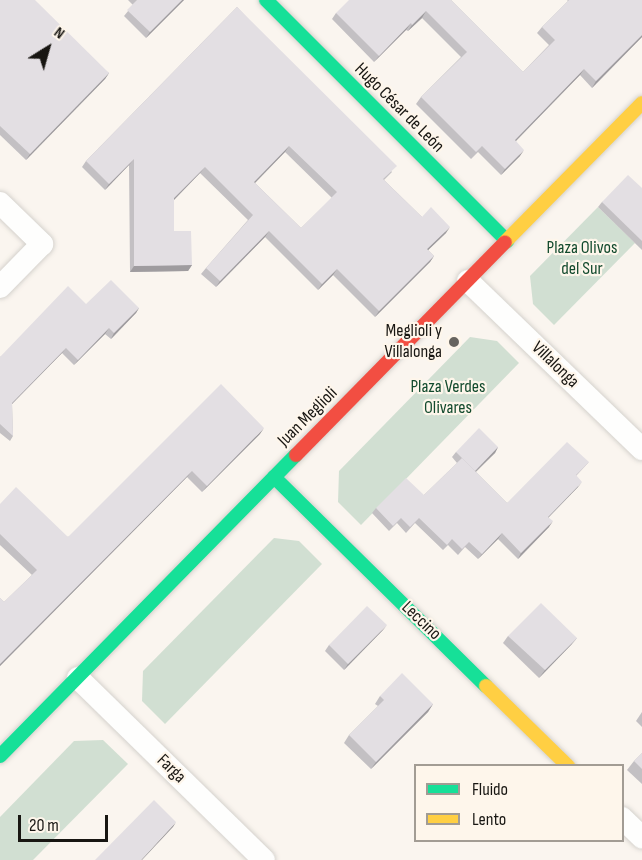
<!DOCTYPE html>
<html>
<head>
<meta charset="utf-8">
<style>
  body { margin:0 }
  #map { position:relative; width:642px; height:860px; overflow:hidden; background:#faf5ef; font-family:"Sofia Sans Condensed",sans-serif }
  div>[style] { position:absolute }
  .green>* { inset:0; background:#d1dfd2 }
  .roads { filter:drop-shadow(0 0 2px #d5d2cd) drop-shadow(0 0 2px #d5d2cd) }
  .street>* { height:22px; margin:-11px; padding:0 11px; transform-origin:11px; border-radius:11px; background:#fefefd }
  .fast>* { height:14px; margin:-7px; padding:0 7px; transform-origin:7px; border-radius:7px; background:#16e098 }
  .slow>* { height:14px; margin:-7px; padding:0 7px; transform-origin:7px; border-radius:7px; background:#ffcf43 }
  .jam>* { height:14px; margin:-7px; padding:0 7px; transform-origin:7px; border-radius:7px; background:#f24e42 }
  .wall>* { inset:0; background:#c3c0c3 }
  .shaded-wall>* { inset:0; background:#9f9c9f }
  .building>* { inset:0; background:#e3dfe3 }
  .dots>* { width:16px; height:16px; translate:-50% -50%; box-sizing:border-box; border:3px solid #fef6eb; border-radius:50% }
  span { translate:-50% -50%; white-space:nowrap; text-align:center; line-height:1.15; -webkit-text-stroke:4.5px #fef6eb; paint-order:stroke }
  .street-label { font-size:18px; color:#181612 }
  .park-label { font-size:18px; color:#124a2d }
  .poi-label { font-size:18px; color:#181612 }
  .right { translate:-100% -50%; text-align:right }
  .legend { position:absolute; left:414px; top:764px; width:210px; height:78px; box-sizing:border-box; background:#fef6eb; border:2px solid #a29c94; margin:0; padding:8px 10px; list-style:none; font-size:18px; color:#181612 }
  .legend li { display:flex; align-items:center; gap:12px; height:30px }
  .legend b { width:30px; border:2px solid #a29c94 }
  .north { position:absolute; left:18px; top:18px; width:60px; height:60px; -webkit-text-stroke:4px #fef6eb; paint-order:stroke; rotate:37deg; font-size:16px; font-weight:700; line-height:24px; text-align:center; color:#181612 }
  .north::after { content:''; display:block; margin:auto; width:21px; height:27px; background:#181612; clip-path:polygon(50% 0,100% 100%,50% 72%,0 100%) }
  .scale { position:absolute; left:18px; top:815px; width:90px; height:27px; box-sizing:border-box; border:3px solid #181612; border-top:0; padding-left:8px; font-size:18px; line-height:21px; white-space:nowrap; color:#181612; -webkit-text-stroke:4px #fef6eb; paint-order:stroke }
</style>
</head>
<body>
<div id="map">
  <div class="green">
    <i style="clip-path:polygon(598px 207px,635px 243px,554px 325px,533px 304px,530px 276px)"></i>
    <i style="clip-path:polygon(470px 337px,497px 341px,519px 363px,361px 525px,338px 502px,339px 471px)"></i>
    <i style="clip-path:polygon(274px 538px,299px 541px,322px 564px,165px 724px,142px 701px,143px 671px)"></i>
    <i style="clip-path:polygon(103px 740px,128px 764px,33px 860px,0 860px,0 817px,74px 741px)"></i>
  </div>
  <div class="roads">
    <div class="street">
      <i style="left:0;top:203px;width:59px;rotate:44.3deg"></i>
      <i style="left:42px;top:244px;width:60px;rotate:134.3deg"></i>
      <i style="left:468px;top:281px;width:242px;rotate:44deg"></i>
      <i style="left:78px;top:678px;width:260px;rotate:44.4deg"></i>
      <i style="left:622px;top:818px;width:28px;rotate:44deg"></i>
    </div>
    <div class="fast">
      <i style="left:266px;top:0;width:341px;rotate:45deg"></i>
      <i style="left:274px;top:477px;width:298px;rotate:44.6deg"></i>
      <i style="left:0;top:756px;width:422px;rotate:-45.5deg"></i>
    </div>
    <div class="slow">
      <i style="left:505px;top:242px;width:195px;rotate:-45.4deg"></i>
      <i style="left:486px;top:686px;width:115px;rotate:44.3deg"></i>
    </div>
    <div class="jam">
      <i style="left:296px;top:455px;width:298px;rotate:-45.5deg"></i>
    </div>
  </div>
  <div class="wall">
    <i style="clip-path:polygon(0 0,109px 73px,105px 79px,26px 160px,0 135px)"></i>
    <i style="clip-path:polygon(128px 0,184px 0,146px 38px,124px 16px,133px 5px)"></i>
    <i style="clip-path:polygon(451px 0,523px 72px,549px 45px,537px 33px,542px 27px,568px 1px,567px 0,642px 0,642px 37px,592px 88px,580px 75px,516px 141px,520px 156px,501px 175px,478px 152px,471px 159px,416px 104px,421px 97px,461px 57px,422px 18px,408px 31px,406px 30px,374px 62px,332px 19px,336px 13px)"></i>
    <i style="clip-path:polygon(evenodd,237px 7px,392px 172px,384px 180px,422px 217px,446px 233px,428px 250px,434px 256px,430px 262px,375px 317px,333px 275px,318px 290px,265px 237px,216px 287px,201px 274px,206px 268px,248px 220px,200px 173px,174px 200px,174px 231px,192px 265px,188px 271px,130px 272px,129px 165px,105px 190px,82px 167px,86px 161px,237px 7px,285px 152px,332px 198px,301px 228px,255px 183px,285px 152px)"></i>
    <i style="clip-path:polygon(642px 188px,642px 250px,598px 207px,602px 202px)"></i>
    <i style="clip-path:polygon(86px 304px,139px 308px,136px 313px,111px 339px,105px 334px,74px 365px,62px 353px,12px 404px,13px 436px,10px 441px,0 433px,0 357px)"></i>
    <i style="clip-path:polygon(260px 434px,202px 492px,187px 477px,0 666px,0 598px,4px 602px,32px 575px,0 545px,0 504px,68px 537px)"></i>
    <i style="clip-path:polygon(498px 447px,495px 453px,476px 472px,507px 503px,589px 462px,576px 476px,578px 487px,549px 517px,549px 527px,518px 559px,498px 539px,478px 559px,465px 547px,458px 555px,448px 545px,443px 550px,415px 523px,406px 533px,397px 523px,389px 531px,372px 513px,376px 508px,424px 495px,457px 463px,452px 457px,456px 452px)"></i>
    <i style="clip-path:polygon(383px 630px,344px 670px,325px 651px,329px 645px)"></i>
    <i style="clip-path:polygon(508px 636px,577px 638px,571px 645px,539px 678px,503px 643px)"></i>
    <i style="clip-path:polygon(380px 696px,433px 704px,428px 712px,371px 769px,344px 743px,349px 735px,378px 706px,375px 704px)"></i>
    <i style="clip-path:polygon(642px 712px,642px 727px,636px 721px)"></i>
    <i style="clip-path:polygon(642px 753px,642px 784px,627px 770px,634px 761px)"></i>
  </div>
  <div class="shaded-wall">
    <i style="clip-path:polygon(182px 0,184px 0,146px 38px,150px 32px)"></i>
    <i style="clip-path:polygon(426px 11px,422px 18px,408px 31px,412px 25px)"></i>
    <i style="clip-path:polygon(411px 23px,406px 30px,374px 62px,379px 56px)"></i>
    <i style="clip-path:polygon(642px 35px,642px 37px,592px 88px,596px 81px)"></i>
    <i style="clip-path:polygon(584px 69px,580px 75px,510px 147px,515px 140px)"></i>
    <i style="clip-path:polygon(109px 73px,105px 79px,26px 160px,30px 154px)"></i>
    <i style="clip-path:polygon(289px 146px,285px 152px,250px 188px,254px 182px)"></i>
    <i style="clip-path:polygon(524px 150px,520px 156px,501px 175px,505px 169px)"></i>
    <i style="clip-path:polygon(134px 159px,129px 165px,105px 190px,109px 184px)"></i>
    <i style="clip-path:polygon(205px 167px,200px 173px,169px 205px,174px 198px)"></i>
    <i style="clip-path:polygon(450px 227px,446px 233px,423px 255px,427px 249px)"></i>
    <i style="clip-path:polygon(269px 231px,265px 237px,216px 287px,220px 281px)"></i>
    <i style="clip-path:polygon(434px 256px,430px 262px,375px 317px,379px 311px)"></i>
    <i style="clip-path:polygon(192px 265px,188px 271px,130px 272px,134px 266px)"></i>
    <i style="clip-path:polygon(337px 269px,333px 275px,318px 290px,322px 284px)"></i>
    <i style="clip-path:polygon(139px 308px,136px 313px,111px 339px,114px 333px)"></i>
    <i style="clip-path:polygon(109px 328px,105px 334px,74px 365px,78px 360px)"></i>
    <i style="clip-path:polygon(66px 348px,62px 353px,8px 408px,12px 403px)"></i>
    <i style="clip-path:polygon(264px 428px,260px 434px,202px 492px,207px 486px)"></i>
    <i style="clip-path:polygon(498px 447px,495px 453px,471px 476px,475px 471px)"></i>
    <i style="clip-path:polygon(192px 471px,187px 477px,0 666px,0 664px)"></i>
    <i style="clip-path:polygon(582px 482px,578px 487px,544px 522px,548px 517px)"></i>
    <i style="clip-path:polygon(553px 521px,549px 527px,518px 559px,521px 553px)"></i>
    <i style="clip-path:polygon(502px 533px,498px 539px,478px 559px,482px 554px)"></i>
    <i style="clip-path:polygon(387px 625px,383px 630px,344px 670px,348px 664px)"></i>
    <i style="clip-path:polygon(577px 638px,571px 645px,539px 678px,545px 670px)"></i>
    <i style="clip-path:polygon(433px 704px,428px 712px,371px 769px,376px 762px)"></i>
    <i style="clip-path:polygon(176px 822px,173px 827px,142px 860px,141px 860px)"></i>
  </div>
  <div class="building">
    <i style="clip-path:polygon(0 0,35px 0,109px 73px,30px 154px,0 126px)"></i>
    <i style="clip-path:polygon(137px 0,182px 0,150px 32px,127px 10px)"></i>
    <i style="clip-path:polygon(349px 0,451px 0,523px 72px,555px 40px,542px 27px,569px 0,642px 0,642px 35px,596px 81px,584px 69px,515px 140px,524px 150px,505px 169px,482px 146px,476px 152px,421px 97px,467px 52px,426px 11px,412px 25px,411px 23px,379px 56px,336px 13px)"></i>
    <i style="clip-path:polygon(evenodd,237px 7px,397px 166px,383px 179px,422px 217px,431px 207px,450px 227px,427px 249px,434px 256px,379px 311px,337px 269px,322px 284px,269px 231px,220px 281px,206px 268px,253px 215px,205px 167px,174px 198px,174px 231px,191px 231px,192px 265px,134px 266px,134px 159px,109px 184px,86px 161px,237px 7px,289px 146px,337px 192px,301px 228px,254px 182px,289px 146px)"></i>
    <i style="clip-path:polygon(628px 175px,642px 188px,642px 241px,602px 202px)"></i>
    <i style="clip-path:polygon(111px 280px,139px 308px,114px 333px,109px 328px,78px 360px,66px 348px,12px 403px,13px 436px,0 424px,0 357px,68px 286px,86px 304px)"></i>
    <i style="clip-path:polygon(221px 384px,264px 428px,207px 486px,192px 471px,0 664px,0 598px,4px 602px,37px 570px,0 534px,0 504px,16px 487px,68px 537px)"></i>
    <i style="clip-path:polygon(479px 428px,498px 447px,475px 471px,456px 452px)"></i>
    <i style="clip-path:polygon(567px 442px,589px 462px,576px 475px,582px 482px,548px 517px,553px 521px,521px 553px,502px 533px,482px 554px,469px 542px,462px 549px,452px 539px,447px 545px,419px 518px,410px 527px,401px 518px,393px 526px,376px 508px,406px 478px,424px 495px,462px 458px,507px 503px)"></i>
    <i style="clip-path:polygon(541px 603px,577px 638px,545px 670px,508px 636px)"></i>
    <i style="clip-path:polygon(367px 606px,387px 625px,348px 664px,329px 645px)"></i>
    <i style="clip-path:polygon(402px 673px,433px 704px,376px 762px,349px 735px,384px 700px,380px 696px)"></i>
    <i style="clip-path:polygon(642px 753px,642px 769px,634px 761px)"></i>
    <i style="clip-path:polygon(154px 800px,176px 822px,141px 860px,95px 860px)"></i>
  </div>
  <div class="dots">
    <i style="left:454px;top:342px;background:#67645f"></i>
  </div>
  <div class="street-label">
    <span style="left:399px;top:108px;rotate:45deg">Hugo César de León</span>
    <span style="left:555px;top:365px;rotate:44deg">Villalonga</span>
    <span style="left:308px;top:417px;rotate:-45deg">Juan Meglioli</span>
    <span style="left:421px;top:621px;rotate:44deg">Leccino</span>
    <span style="left:171px;top:769px;rotate:44deg">Farga</span>
  </div>
  <div class="park-label">
    <span style="left:582px;top:259px">Plaza Olivos<br>del Sur</span>
    <span style="left:448px;top:398px">Plaza Verdes<br>Olivares</span>
  </div>
  <div class="poi-label">
    <span class="right" style="left:442px;top:342px">Meglioli y<br>Villalonga</span>
  </div>
  <ul class="legend">
  <li><b style="height:8px;background:#16e098"></b>Fluido</li>
  <li><b style="height:8px;background:#ffcf43"></b>Lento</li>
  </ul>
  <div class="north">N</div>
  <div class="scale">20 m</div>
</div>
</body>
</html>
